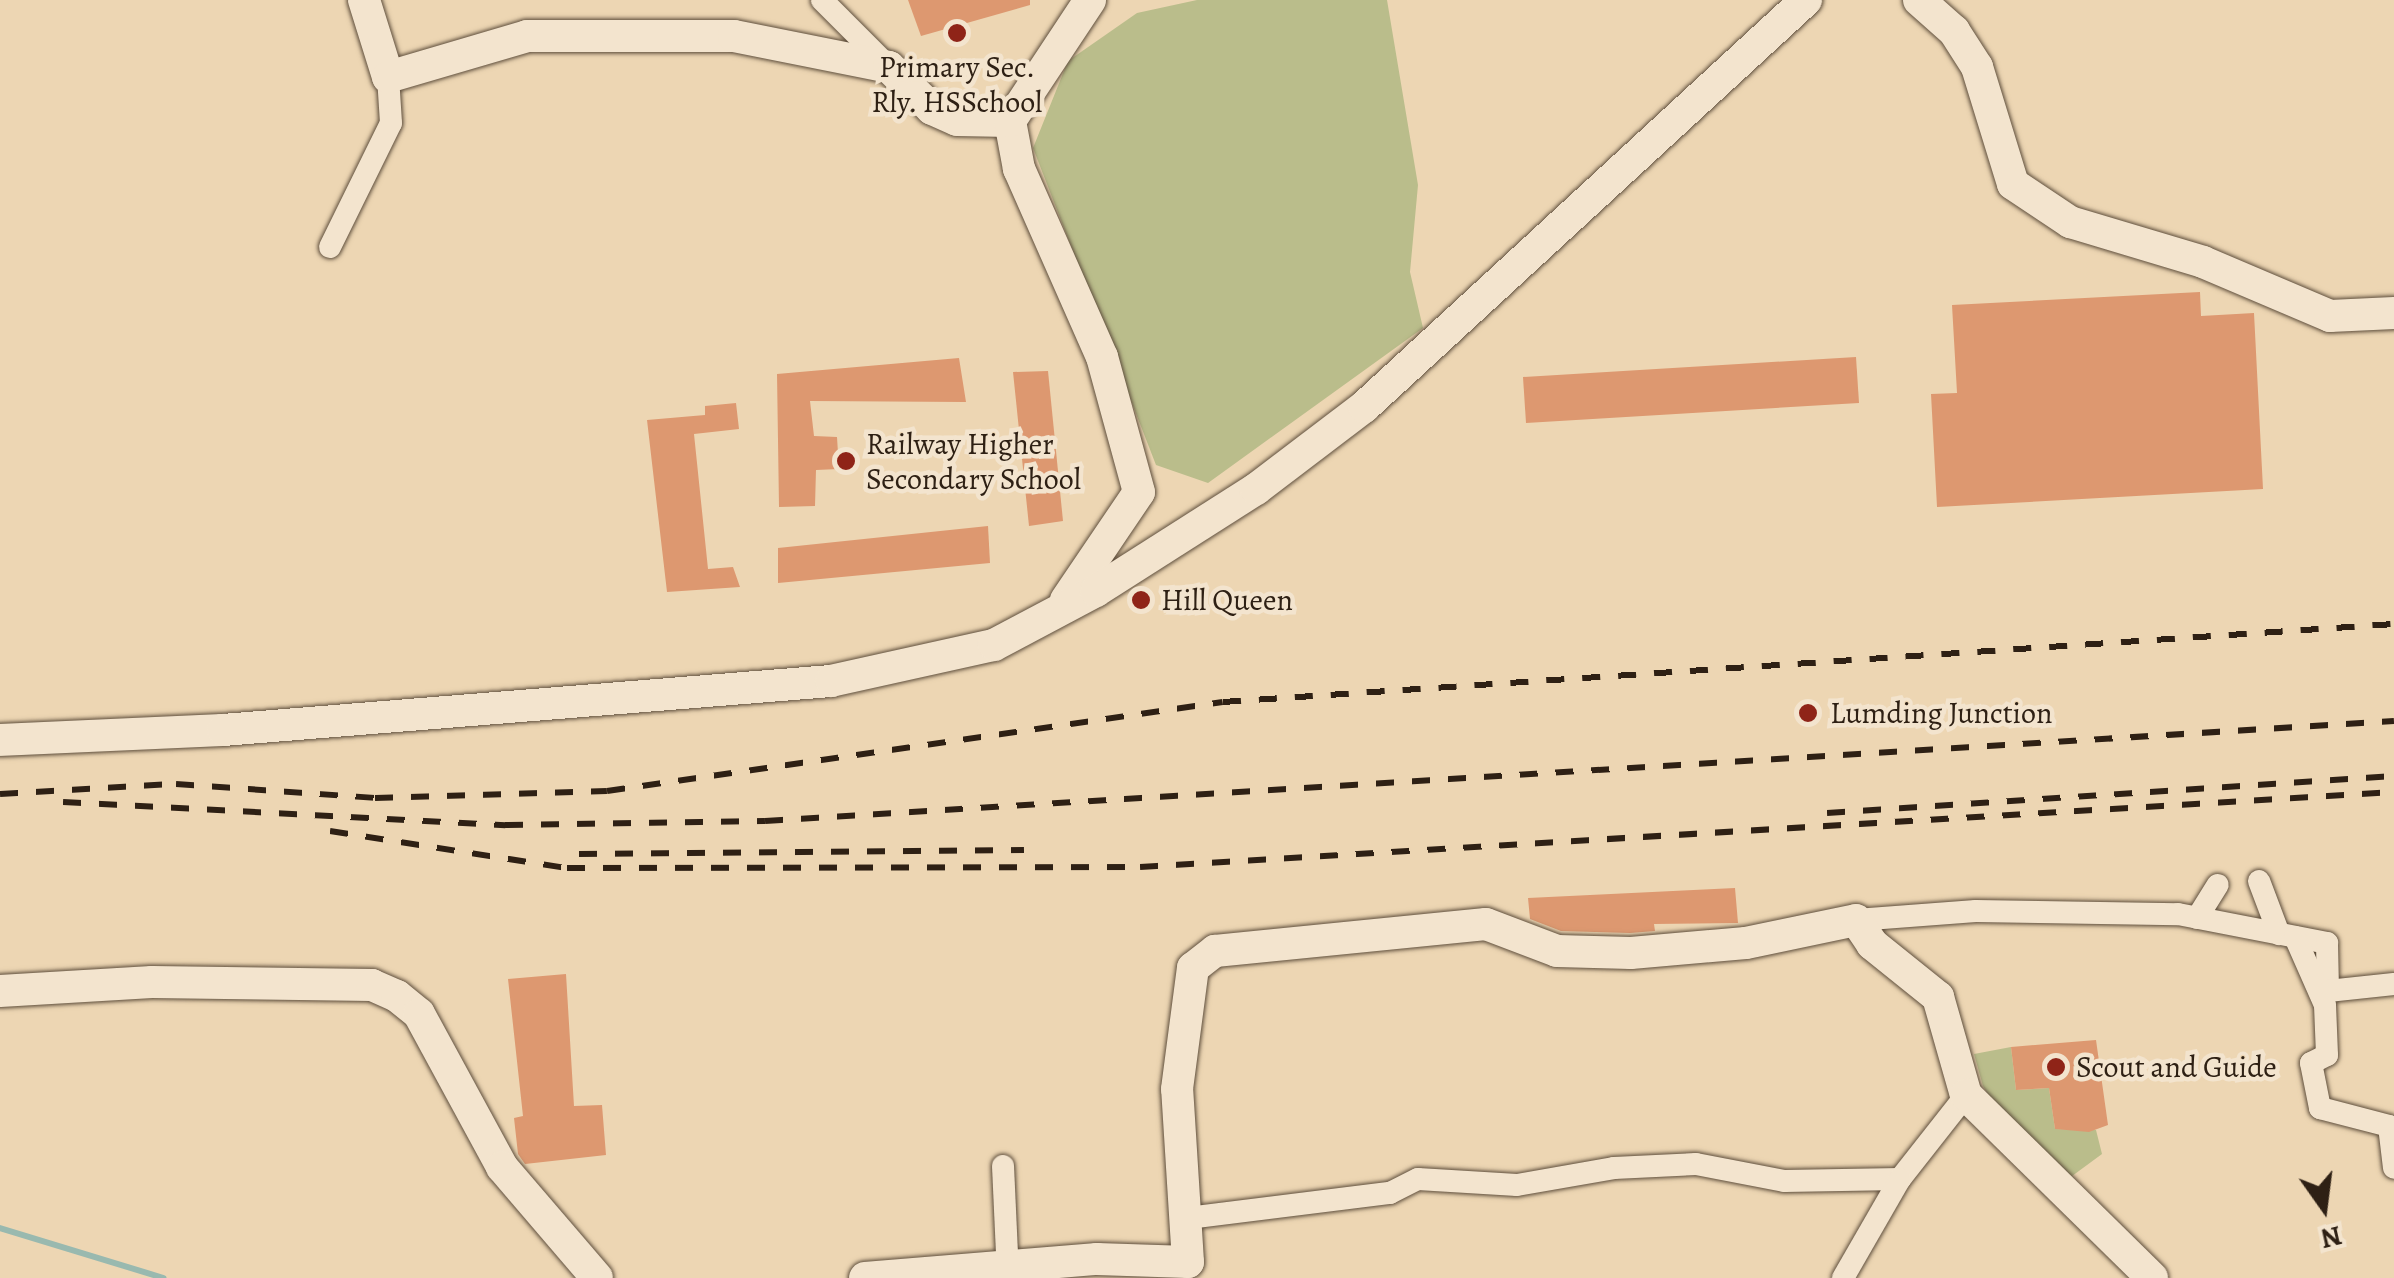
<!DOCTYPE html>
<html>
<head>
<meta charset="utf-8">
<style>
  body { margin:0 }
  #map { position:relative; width:2394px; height:1278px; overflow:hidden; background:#edd6b3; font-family:Alegreya,serif }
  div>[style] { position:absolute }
  .green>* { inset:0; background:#babd8b }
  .stream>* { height:6px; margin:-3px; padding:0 3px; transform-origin:3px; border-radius:3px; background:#99b9af }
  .building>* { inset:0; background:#dd9870 }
  .roads { filter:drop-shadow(0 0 2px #5e4e3c) drop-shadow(0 0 2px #5e4e3c) }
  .street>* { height:22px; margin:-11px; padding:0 11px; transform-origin:11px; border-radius:11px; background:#f3e4ce }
  .secondary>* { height:32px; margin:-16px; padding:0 16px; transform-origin:16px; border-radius:16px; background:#f3e4ce }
  .rail>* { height:6px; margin-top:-3px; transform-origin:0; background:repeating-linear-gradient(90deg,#2e2014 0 18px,transparent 0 36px) }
  .dots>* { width:28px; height:28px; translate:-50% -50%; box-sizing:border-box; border:5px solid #f3e4ce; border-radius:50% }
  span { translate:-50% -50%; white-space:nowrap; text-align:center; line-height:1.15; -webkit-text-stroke:9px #f3e4ce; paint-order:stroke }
  .poi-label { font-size:30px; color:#2e2014 }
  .left { translate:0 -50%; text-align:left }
  .north { position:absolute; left:2274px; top:1158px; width:100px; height:100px; -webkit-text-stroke:8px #f3e4ce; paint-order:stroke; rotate:166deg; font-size:28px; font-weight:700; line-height:40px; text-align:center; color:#2e2014 }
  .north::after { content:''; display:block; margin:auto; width:35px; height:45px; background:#2e2014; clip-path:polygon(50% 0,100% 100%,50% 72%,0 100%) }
</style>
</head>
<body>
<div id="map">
  <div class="green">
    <i style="clip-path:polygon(1197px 0,1387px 0,1418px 185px,1410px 272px,1423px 328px,1208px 483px,1156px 465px,1033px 148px,1068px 61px,1137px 13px)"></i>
    <i style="clip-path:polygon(2011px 1047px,2016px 1090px,2049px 1088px,2055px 1129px,2096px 1130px,2102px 1154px,2068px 1179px,2001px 1116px,1983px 1086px,1974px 1054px)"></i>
  </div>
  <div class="stream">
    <i style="left:0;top:1228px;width:171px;rotate:17deg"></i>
  </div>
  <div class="building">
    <i style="clip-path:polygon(908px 0,1030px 0,1030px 5px,921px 36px)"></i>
    <i style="clip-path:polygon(2200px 292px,2201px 316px,2254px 313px,2263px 489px,1937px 507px,1931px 394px,1957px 393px,1952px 305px)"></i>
    <i style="clip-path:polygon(1856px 357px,1859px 403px,1526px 423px,1523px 377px)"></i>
    <i style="clip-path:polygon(959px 358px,966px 402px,810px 401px,814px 436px,837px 437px,839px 469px,816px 470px,815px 506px,779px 507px,777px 374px)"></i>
    <i style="clip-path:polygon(1048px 371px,1063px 521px,1029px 526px,1013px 372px)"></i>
    <i style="clip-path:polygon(736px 403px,739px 429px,694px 434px,708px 569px,733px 567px,740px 587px,667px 592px,647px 420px,705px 415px,705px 406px)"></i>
    <i style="clip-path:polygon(988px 526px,990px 563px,778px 583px,778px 548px)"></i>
    <i style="clip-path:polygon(1735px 888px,1738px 923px,1654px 924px,1655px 931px,1630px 933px,1561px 931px,1530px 919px,1528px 898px)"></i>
    <i style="clip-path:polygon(566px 974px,574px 1106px,602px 1105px,606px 1155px,525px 1164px,518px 1154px,514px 1118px,523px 1116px,508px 979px)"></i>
    <i style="clip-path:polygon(2096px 1040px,2108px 1125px,2089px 1132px,2055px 1129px,2049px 1088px,2016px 1090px,2011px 1047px)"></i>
  </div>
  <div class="roads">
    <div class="street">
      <i style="left:822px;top:0;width:95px;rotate:45deg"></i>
      <i style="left:330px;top:247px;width:138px;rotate:-63.8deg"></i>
      <i style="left:391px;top:123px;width:46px;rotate:-93.7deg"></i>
      <i style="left:2259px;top:881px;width:57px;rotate:69.3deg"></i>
      <i style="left:2197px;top:918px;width:39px;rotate:-58deg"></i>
      <i style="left:1856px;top:920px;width:120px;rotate:-4.3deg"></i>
      <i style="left:1976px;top:911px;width:202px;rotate:0.9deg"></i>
      <i style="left:2178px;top:914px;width:152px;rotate:11deg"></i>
      <i style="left:2327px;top:943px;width:48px;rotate:88.8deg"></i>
      <i style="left:2328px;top:991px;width:66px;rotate:-6.1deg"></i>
      <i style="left:2295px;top:937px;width:74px;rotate:66.2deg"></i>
      <i style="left:2325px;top:1005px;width:50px;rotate:87.7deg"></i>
      <i style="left:2327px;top:1055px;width:18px;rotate:153deg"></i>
      <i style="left:2311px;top:1063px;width:46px;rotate:78.7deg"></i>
      <i style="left:2320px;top:1108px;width:71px;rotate:14.6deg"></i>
      <i style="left:2389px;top:1126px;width:42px;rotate:83.2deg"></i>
      <i style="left:1003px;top:1166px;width:112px;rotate:87.4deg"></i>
      <i style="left:1188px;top:1218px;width:204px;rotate:-7.1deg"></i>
      <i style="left:1390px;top:1193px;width:31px;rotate:-27deg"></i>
      <i style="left:1418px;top:1179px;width:99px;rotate:3.5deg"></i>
      <i style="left:1517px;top:1185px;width:98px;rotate:-9.9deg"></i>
      <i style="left:1614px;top:1168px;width:82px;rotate:-2.8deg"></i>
      <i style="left:1696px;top:1164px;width:90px;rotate:10.9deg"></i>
      <i style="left:1784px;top:1181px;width:116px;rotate:-1deg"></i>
      <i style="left:1900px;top:1179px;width:107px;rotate:-51.8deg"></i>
      <i style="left:1843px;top:1278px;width:114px;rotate:-60.1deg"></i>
    </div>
    <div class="secondary">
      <i style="left:364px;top:0;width:81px;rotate:72.7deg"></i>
      <i style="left:388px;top:77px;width:145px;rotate:-16.4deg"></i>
      <i style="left:527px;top:36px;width:207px"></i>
      <i style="left:734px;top:36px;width:158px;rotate:11.3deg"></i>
      <i style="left:889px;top:67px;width:60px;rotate:44.3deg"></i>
      <i style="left:932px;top:109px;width:27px;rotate:24deg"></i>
      <i style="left:957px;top:120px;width:53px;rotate:1.1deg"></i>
      <i style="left:1919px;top:0;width:47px;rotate:41.5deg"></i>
      <i style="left:1954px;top:31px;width:43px;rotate:57.4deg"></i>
      <i style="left:1977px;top:67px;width:122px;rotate:72.9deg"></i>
      <i style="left:2013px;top:184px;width:69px;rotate:33.7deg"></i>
      <i style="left:2070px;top:222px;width:139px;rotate:16.7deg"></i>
      <i style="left:2203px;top:262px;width:138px;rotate:23deg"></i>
      <i style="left:2330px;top:316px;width:64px;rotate:-2.7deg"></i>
      <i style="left:1066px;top:600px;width:130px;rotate:-55.9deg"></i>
      <i style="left:1139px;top:492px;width:140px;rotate:-105.3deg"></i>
      <i style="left:1102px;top:357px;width:206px;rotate:-113.8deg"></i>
      <i style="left:1019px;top:169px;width:49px;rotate:-100.6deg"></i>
      <i style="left:1010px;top:121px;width:145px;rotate:-56.5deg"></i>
      <i style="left:0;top:740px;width:223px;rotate:-2.6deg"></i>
      <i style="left:223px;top:730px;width:610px;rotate:-4.61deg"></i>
      <i style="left:831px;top:681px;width:167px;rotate:-12.5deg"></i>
      <i style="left:994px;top:645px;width:115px;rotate:-27.9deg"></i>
      <i style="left:1096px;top:591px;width:190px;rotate:-32.5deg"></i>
      <i style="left:1256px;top:489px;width:136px;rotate:-37.2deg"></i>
      <i style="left:1364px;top:407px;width:601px;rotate:-42.64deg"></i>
      <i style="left:0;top:991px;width:152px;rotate:-3.4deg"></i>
      <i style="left:152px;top:982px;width:220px;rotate:0.8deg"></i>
      <i style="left:372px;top:985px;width:27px;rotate:24deg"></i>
      <i style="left:397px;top:996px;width:28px;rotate:39deg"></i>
      <i style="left:419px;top:1014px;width:174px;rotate:61.5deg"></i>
      <i style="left:502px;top:1167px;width:146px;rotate:49.4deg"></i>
      <i style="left:865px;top:1278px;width:233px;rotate:-4.7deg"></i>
      <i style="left:1097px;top:1259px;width:91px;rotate:1.9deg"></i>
      <i style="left:1188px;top:1262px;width:173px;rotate:-93.6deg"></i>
      <i style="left:1177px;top:1089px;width:122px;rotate:-82.5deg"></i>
      <i style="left:1193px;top:968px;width:28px;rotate:-38deg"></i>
      <i style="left:1215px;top:951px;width:272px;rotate:-5.7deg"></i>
      <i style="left:1486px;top:924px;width:76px;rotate:20.8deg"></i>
      <i style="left:1557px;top:951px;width:74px;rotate:1.5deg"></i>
      <i style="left:1631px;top:953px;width:115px;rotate:-5deg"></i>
      <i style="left:1746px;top:943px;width:112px;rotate:-11.8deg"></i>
      <i style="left:1856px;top:920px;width:29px;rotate:56deg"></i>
      <i style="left:1872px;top:944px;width:85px;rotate:38.8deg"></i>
      <i style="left:1938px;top:997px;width:102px;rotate:74.1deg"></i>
      <i style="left:1966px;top:1095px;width:261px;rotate:44.5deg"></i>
    </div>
  </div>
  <div class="rail">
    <i style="left:0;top:794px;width:176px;rotate:-3.3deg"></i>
    <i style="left:176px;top:784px;width:199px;rotate:4deg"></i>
    <i style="left:375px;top:798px;width:232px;rotate:-1.7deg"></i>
    <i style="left:607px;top:791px;width:622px;rotate:-8.22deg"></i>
    <i style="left:1223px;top:702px;width:1174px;rotate:-3.81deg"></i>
    <i style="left:63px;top:802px;width:443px;rotate:3deg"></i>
    <i style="left:505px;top:825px;width:260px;rotate:-0.9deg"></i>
    <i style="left:765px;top:821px;width:1632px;rotate:-3.51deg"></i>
    <i style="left:1827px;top:813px;width:568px;rotate:-3.73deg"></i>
    <i style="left:330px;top:831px;width:240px;rotate:8.9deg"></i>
    <i style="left:567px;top:868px;width:573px;rotate:-0.1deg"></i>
    <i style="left:1140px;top:867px;width:1256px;rotate:-3.42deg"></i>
    <i style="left:579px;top:854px;width:445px;rotate:-0.5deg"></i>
  </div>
  <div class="dots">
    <i style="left:957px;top:33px;background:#8f2418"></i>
    <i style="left:846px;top:461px;background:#8f2418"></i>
    <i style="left:1141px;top:600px;background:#8f2418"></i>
    <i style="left:1808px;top:713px;background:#8f2418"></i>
    <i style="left:2056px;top:1067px;background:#8f2418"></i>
  </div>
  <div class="poi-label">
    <span style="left:957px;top:84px">Primary Sec.<br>Rly. HSSchool</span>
    <span class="left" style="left:866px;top:461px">Railway Higher<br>Secondary School</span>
    <span class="left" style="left:1161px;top:600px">Hill Queen</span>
    <span class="left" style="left:1830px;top:713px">Lumding Junction</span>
    <span class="left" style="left:2076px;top:1067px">Scout and Guide</span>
  </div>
  <div class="north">N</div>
</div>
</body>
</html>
